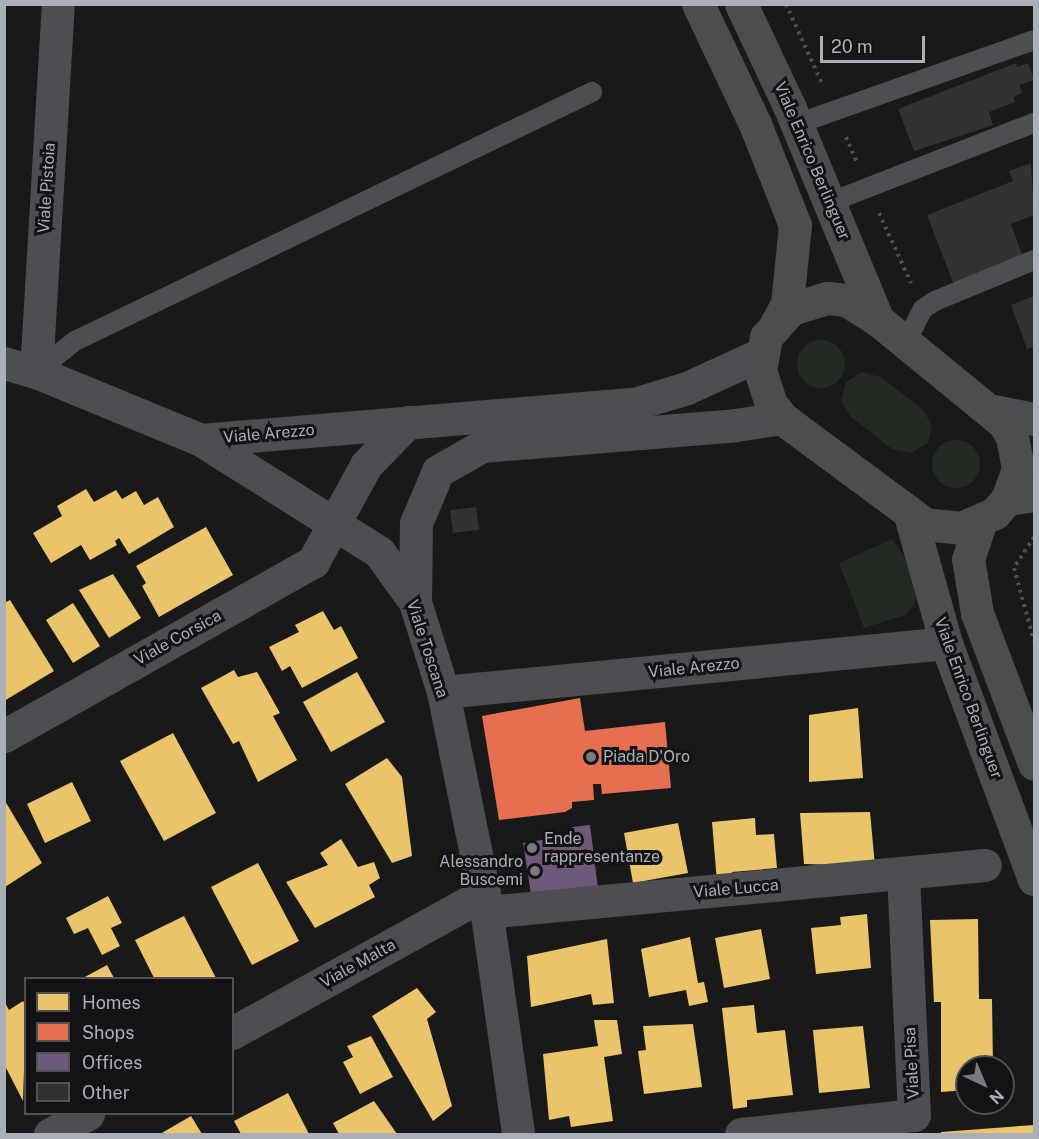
<!DOCTYPE html>
<html>
<head>
<meta charset="utf-8">
<style>
  body { margin:0 }
  #map { position:relative; width:1039px; height:1139px; overflow:hidden; background:#191919; font-family:"Public Sans",sans-serif }
  div>[style] { position:absolute }
  .green>* { inset:0; background:#232923 }
  .round { border-radius:50% }
  .homes>* { inset:0; background:#e9c46a }
  .shops>* { inset:0; background:#e76f51 }
  .offices>* { inset:0; background:#6d597a }
  .building>* { inset:0; background:#323233 }
  .path>* { height:4px; margin-top:-2px; transform-origin:0; background:repeating-linear-gradient(90deg,#4f5052 0 3px,transparent 0 7.5px) }
  .lane>* { height:20px; margin:-10px; padding:0 10px; transform-origin:10px; border-radius:10px; background:#4d4e51 }
  .street>* { height:33px; margin:-16.5px; padding:0 16.5px; transform-origin:16.5px; border-radius:16.5px; background:#4d4e51 }
  .secondary>* { height:33px; margin:-16.5px; padding:0 16.5px; transform-origin:16.5px; border-radius:16.5px; background:#4c4d4f }
  .dots>* { width:16px; height:16px; translate:-50% -50%; box-sizing:border-box; border:3px solid #131315; border-radius:50% }
  span { translate:-50% -50%; white-space:nowrap; text-align:center; line-height:1.15; -webkit-text-stroke:6px #131315; paint-order:stroke }
  .street-label { font-size:16px; color:#abb0b8 }
  .poi-label { font-size:16px; color:#abb0b8 }
  .left { translate:0 -50%; text-align:left }
  .right { translate:-100% -50%; text-align:right }
  .frame { position:absolute; inset:0; border:6px solid #abb0b8; pointer-events:none }
  .legend { position:absolute; left:24px; top:977px; width:210px; height:138px; box-sizing:border-box; background:#131315; border:2px solid #505256; margin:0; padding:8px 10px; list-style:none; font-size:18px; color:#abb0b8 }
  .legend li { display:flex; align-items:center; gap:12px; height:30px }
  .legend b { width:30px; border:2px solid #505256 }
  .north { position:absolute; left:955px; top:1055px; width:60px; height:60px; box-sizing:border-box; background:#131315; border:2px solid #505256; border-radius:50%; rotate:136deg; font-size:16px; font-weight:700; line-height:24px; text-align:center; color:#abb0b8 }
  .north::after { content:''; display:block; margin:auto; width:21px; height:27px; background:#787b80; clip-path:polygon(50% 0,100% 100%,50% 72%,0 100%) }
  .scale { position:absolute; left:820px; top:36px; width:105px; height:27px; box-sizing:border-box; border:3px solid #abb0b8; border-top:0; padding-left:8px; font-size:18px; line-height:21px; white-space:nowrap; color:#abb0b8; -webkit-text-stroke:4px #131315; paint-order:stroke }
</style>
</head>
<body>
<div id="map">
  <div class="green">
    <i class="round" style="left:797px;top:340px;width:48px;height:48px"></i>
    <i style="clip-path:polygon(862px 372px,881px 377px,922px 409px,932px 425px,928px 443px,911px 453px,892px 449px,851px 417px,841px 401px,846px 382px)"></i>
    <i class="round" style="left:932px;top:440px;width:48px;height:48px"></i>
    <i style="clip-path:polygon(892px 539px,911px 566px,918px 586px,915px 604px,905px 615px,864px 628px,839px 563px)"></i>
  </div>
  <div class="homes">
    <i style="clip-path:polygon(86px 489px,94px 502px,116px 490px,122px 499px,136px 491px,144px 505px,158px 497px,174px 527px,129px 554px,119px 538px,115px 541px,117px 545px,90px 560px,81px 545px,51px 563px,33px 533px,62px 516px,57px 506px)"></i>
    <i style="clip-path:polygon(206px 527px,233px 575px,159px 617px,142px 586px,146px 583px,136px 566px)"></i>
    <i style="clip-path:polygon(113px 574px,141px 618px,109px 638px,79px 590px)"></i>
    <i style="clip-path:polygon(10px 600px,54px 671px,4px 701px,4px 603px)"></i>
    <i style="clip-path:polygon(73px 603px,100px 646px,73px 663px,46px 620px)"></i>
    <i style="clip-path:polygon(323px 611px,334px 630px,341px 626px,358px 658px,302px 688px,290px 666px,282px 671px,269px 647px,299px 632px,295px 625px)"></i>
    <i style="clip-path:polygon(234px 670px,238px 677px,257px 672px,280px 713px,273px 716px,297px 760px,258px 782px,239px 741px,233px 744px,201px 688px)"></i>
    <i style="clip-path:polygon(357px 672px,385px 722px,331px 752px,303px 702px)"></i>
    <i style="clip-path:polygon(858px 708px,863px 778px,809px 782px,809px 715px)"></i>
    <i style="clip-path:polygon(173px 733px,216px 813px,164px 841px,120px 761px)"></i>
    <i style="clip-path:polygon(387px 758px,402px 777px,412px 856px,392px 863px,345px 784px)"></i>
    <i style="clip-path:polygon(72px 782px,91px 821px,45px 843px,27px 804px)"></i>
    <i style="clip-path:polygon(5px 801px,42px 863px,5px 887px)"></i>
    <i style="clip-path:polygon(870px 812px,875px 866px,804px 864px,800px 813px)"></i>
    <i style="clip-path:polygon(755px 818px,756px 835px,774px 834px,777px 868px,732px 872px,733px 880px,717px 882px,712px 822px)"></i>
    <i style="clip-path:polygon(678px 823px,688px 873px,633px 883px,624px 833px)"></i>
    <i style="clip-path:polygon(341px 839px,358px 867px,374px 862px,380px 878px,369px 885px,375px 897px,315px 928px,286px 882px,328px 865px,320px 853px)"></i>
    <i style="clip-path:polygon(258px 863px,299px 941px,252px 965px,211px 887px)"></i>
    <i style="clip-path:polygon(108px 896px,122px 923px,111px 928px,120px 946px,102px 955px,88px 928px,74px 934px,66px 918px)"></i>
    <i style="clip-path:polygon(867px 914px,871px 968px,816px 974px,811px 928px,841px 925px,840px 917px)"></i>
    <i style="clip-path:polygon(184px 916px,216px 978px,154px 978px,135px 940px)"></i>
    <i style="clip-path:polygon(978px 919px,979px 999px,992px 999px,993px 1067px,967px 1067px,967px 1090px,941px 1092px,941px 1002px,934px 1002px,930px 920px)"></i>
    <i style="clip-path:polygon(761px 929px,770px 979px,724px 988px,715px 938px)"></i>
    <i style="clip-path:polygon(690px 937px,698px 983px,704px 982px,708px 1002px,689px 1006px,686px 990px,649px 997px,641px 949px)"></i>
    <i style="clip-path:polygon(607px 939px,614px 1003px,593px 1005px,591px 994px,531px 1007px,527px 956px)"></i>
    <i style="clip-path:polygon(107px 965px,114px 978px,83px 978px)"></i>
    <i style="clip-path:polygon(417px 988px,436px 1012px,427px 1019px,452px 1106px,433px 1121px,372px 1016px)"></i>
    <i style="clip-path:polygon(4px 1001px,9px 1010px,23px 1001px,26px 1006px,23px 1101px,4px 1064px)"></i>
    <i style="clip-path:polygon(754px 1005px,757px 1033px,785px 1030px,793px 1095px,747px 1100px,747px 1107px,733px 1109px,722px 1008px)"></i>
    <i style="clip-path:polygon(594px 1020px,617px 1020px,622px 1054px,604px 1057px,613px 1121px,571px 1127px,569px 1116px,549px 1120px,543px 1054px,598px 1046px)"></i>
    <i style="clip-path:polygon(693px 1024px,702px 1087px,644px 1094px,638px 1051px,646px 1050px,643px 1026px)"></i>
    <i style="clip-path:polygon(863px 1026px,870px 1088px,819px 1093px,813px 1030px)"></i>
    <i style="clip-path:polygon(371px 1036px,393px 1077px,360px 1094px,343px 1062px,353px 1057px,347px 1046px)"></i>
    <i style="clip-path:polygon(288px 1093px,309px 1134px,241px 1134px,234px 1121px)"></i>
    <i style="clip-path:polygon(374px 1101px,397px 1134px,339px 1134px,333px 1123px)"></i>
    <i style="clip-path:polygon(191px 1116px,202px 1134px,160px 1134px)"></i>
    <i style="clip-path:polygon(1034px 1125px,1034px 1134px,941px 1134px,941px 1132px)"></i>
  </div>
  <div class="shops">
    <i style="clip-path:polygon(580px 698px,585px 731px,665px 722px,671px 788px,602px 794px,601px 784px,593px 784px,594px 800px,572px 802px,572px 808px,565px 812px,499px 820px,482px 716px)"></i>
  </div>
  <div class="offices">
    <i style="clip-path:polygon(590px 825px,598px 888px,531px 894px,523px 843px,573px 835px,572px 827px)"></i>
  </div>
  <div class="building">
    <i style="clip-path:polygon(1016px 63px,1017px 67px,1028px 63px,1034px 80px,1019px 85px,1022px 93px,1013px 97px,1015px 102px,989px 112px,993px 125px,914px 151px,898px 109px)"></i>
    <i style="clip-path:polygon(1031px 163px,1034px 215px,1011px 224px,1023px 257px,954px 285px,927px 215px,1013px 181px,1009px 171px)"></i>
    <i style="clip-path:polygon(1034px 296px,1034px 346px,1027px 349px,1011px 305px)"></i>
    <i style="clip-path:polygon(476px 507px,479px 530px,453px 533px,450px 510px)"></i>
  </div>
  <div class="path">
    <i style="left:786px;top:4px;width:90px;rotate:65.7deg"></i>
    <i style="left:846px;top:137px;width:28px;rotate:67deg"></i>
    <i style="left:879px;top:213px;width:77px;rotate:65.4deg"></i>
    <i style="left:1034px;top:537px;width:37px;rotate:123deg"></i>
    <i style="left:1014px;top:568px;width:76px;rotate:74.7deg"></i>
  </div>
  <div class="lane">
    <i style="left:797px;top:124px;width:251px;rotate:-19.5deg"></i>
    <i style="left:831px;top:202px;width:218px;rotate:-21.3deg"></i>
    <i style="left:906px;top:342px;width:37px;rotate:-63deg"></i>
    <i style="left:923px;top:309px;width:14px;rotate:-34deg"></i>
    <i style="left:935px;top:301px;width:107px;rotate:-22.5deg"></i>
    <i style="left:36px;top:372px;width:50px;rotate:-38.5deg"></i>
    <i style="left:75px;top:341px;width:574px;rotate:-25.72deg"></i>
  </div>
  <div class="street">
    <i style="left:4px;top:363px;width:33px;rotate:16deg"></i>
    <i style="left:36px;top:372px;width:178px;rotate:22.4deg"></i>
    <i style="left:201px;top:440px;width:210px;rotate:32.2deg"></i>
    <i style="left:379px;top:552px;width:62px;rotate:54.2deg"></i>
    <i style="left:415px;top:602px;width:94px;rotate:72.7deg"></i>
    <i style="left:443px;top:692px;width:206px;rotate:78.5deg"></i>
    <i style="left:484px;top:894px;width:242px;rotate:81.9deg"></i>
    <i style="left:36px;top:372px;width:369px;rotate:-86.6deg"></i>
    <i style="left:993px;top:411px;width:42px;rotate:11deg"></i>
    <i style="left:201px;top:440px;width:434px;rotate:-4.8deg"></i>
    <i style="left:634px;top:404px;width:55px;rotate:-16.8deg"></i>
    <i style="left:687px;top:388px;width:81px;rotate:-24.7deg"></i>
    <i style="left:1007px;top:499px;width:27px;rotate:-8deg"></i>
    <i style="left:415px;top:602px;width:79px;rotate:-89.3deg"></i>
    <i style="left:416px;top:523px;width:56px;rotate:-67.1deg"></i>
    <i style="left:438px;top:471px;width:51px;rotate:-29.6deg"></i>
    <i style="left:482px;top:446px;width:254px;rotate:-4.7deg"></i>
    <i style="left:735px;top:425px;width:48px;rotate:-8.5deg"></i>
    <i style="left:443px;top:692px;width:505px;rotate:-5.56deg"></i>
    <i style="left:4px;top:736px;width:355px;rotate:-29.4deg"></i>
    <i style="left:313px;top:562px;width:111px;rotate:-61.3deg"></i>
    <i style="left:366px;top:465px;width:60px;rotate:-45.7deg"></i>
    <i style="left:486px;top:912px;width:501px;rotate:-5.38deg"></i>
    <i style="left:232px;top:1033px;width:288px;rotate:-28.9deg"></i>
    <i style="left:50px;top:1134px;width:43px;rotate:-27.8deg"></i>
    <i style="left:741px;top:1134px;width:174px;rotate:-6.3deg"></i>
    <i style="left:914px;top:1115px;width:242px;rotate:-92.6deg"></i>
  </div>
  <div class="secondary">
    <i style="left:698px;top:4px;width:133px;rotate:64.6deg"></i>
    <i style="left:755px;top:124px;width:109px;rotate:68.4deg"></i>
    <i style="left:795px;top:225px;width:79px;rotate:95.8deg"></i>
    <i style="left:787px;top:304px;width:21px;rotate:119deg"></i>
    <i style="left:741px;top:4px;width:115px;rotate:64.8deg"></i>
    <i style="left:790px;top:108px;width:230px;rotate:67.5deg"></i>
    <i style="left:827px;top:298px;width:19px;rotate:6deg"></i>
    <i style="left:846px;top:300px;width:38px;rotate:32deg"></i>
    <i style="left:878px;top:320px;width:163px;rotate:39.3deg"></i>
    <i style="left:1004px;top:423px;width:16px;rotate:60deg"></i>
    <i style="left:1012px;top:437px;width:33px;rotate:79deg"></i>
    <i style="left:1018px;top:469px;width:32px;rotate:110deg"></i>
    <i style="left:1007px;top:499px;width:18px;rotate:131deg"></i>
    <i style="left:995px;top:513px;width:36px;rotate:156deg"></i>
    <i style="left:962px;top:528px;width:37px;rotate:-174deg"></i>
    <i style="left:925px;top:524px;width:178px;rotate:-143.5deg"></i>
    <i style="left:782px;top:418px;width:18px;rotate:-128deg"></i>
    <i style="left:771px;top:404px;width:35px;rotate:-108deg"></i>
    <i style="left:760px;top:371px;width:35px;rotate:-80deg"></i>
    <i style="left:766px;top:337px;width:38px;rotate:-48deg"></i>
    <i style="left:791px;top:309px;width:38px;rotate:-17deg"></i>
    <i style="left:910px;top:515px;width:133px;rotate:74.3deg"></i>
    <i style="left:946px;top:643px;width:252px;rotate:69.6deg"></i>
    <i style="left:980px;top:523px;width:38px;rotate:108deg"></i>
    <i style="left:968px;top:559px;width:55px;rotate:80.5deg"></i>
    <i style="left:977px;top:613px;width:161px;rotate:69.3deg"></i>
  </div>
  <div class="dots">
    <i style="left:591px;top:757px;background:#787b80"></i>
    <i style="left:532px;top:848px;background:#787b80"></i>
    <i style="left:535px;top:871px;background:#787b80"></i>
  </div>
  <div class="street-label">
    <span style="left:812px;top:161px;rotate:67deg">Viale Enrico Berlinguer</span>
    <span style="left:47px;top:188px;rotate:-86deg">Viale Pistoia</span>
    <span style="left:269px;top:434px;rotate:-5deg">Viale Arezzo</span>
    <span style="left:178px;top:638px;rotate:-29deg">Viale Corsica</span>
    <span style="left:427px;top:649px;rotate:72deg">Viale Toscana</span>
    <span style="left:694px;top:668px;rotate:-6deg">Viale Arezzo</span>
    <span style="left:968px;top:698px;rotate:70deg">Viale Enrico Berlinguer</span>
    <span style="left:736px;top:889px;rotate:-5deg">Viale Lucca</span>
    <span style="left:358px;top:964px;rotate:-29deg">Viale Malta</span>
    <span style="left:912px;top:1063px;rotate:-93deg">Viale Pisa</span>
  </div>
  <div class="poi-label">
    <span class="left" style="left:603px;top:757px">Piada D'Oro</span>
    <span class="left" style="left:544px;top:848px">Ende<br>rappresentanze</span>
    <span class="right" style="left:523px;top:871px">Alessandro<br>Buscemi</span>
  </div>
  <div class="frame"></div>
  <ul class="legend">
  <li><b style="height:16px;background:#e9c46a"></b>Homes</li>
  <li><b style="height:16px;background:#e76f51"></b>Shops</li>
  <li><b style="height:16px;background:#6d597a"></b>Offices</li>
  <li><b style="height:16px;background:#323233"></b>Other</li>
  </ul>
  <div class="north">N</div>
  <div class="scale">20 m</div>
</div>
</body>
</html>
